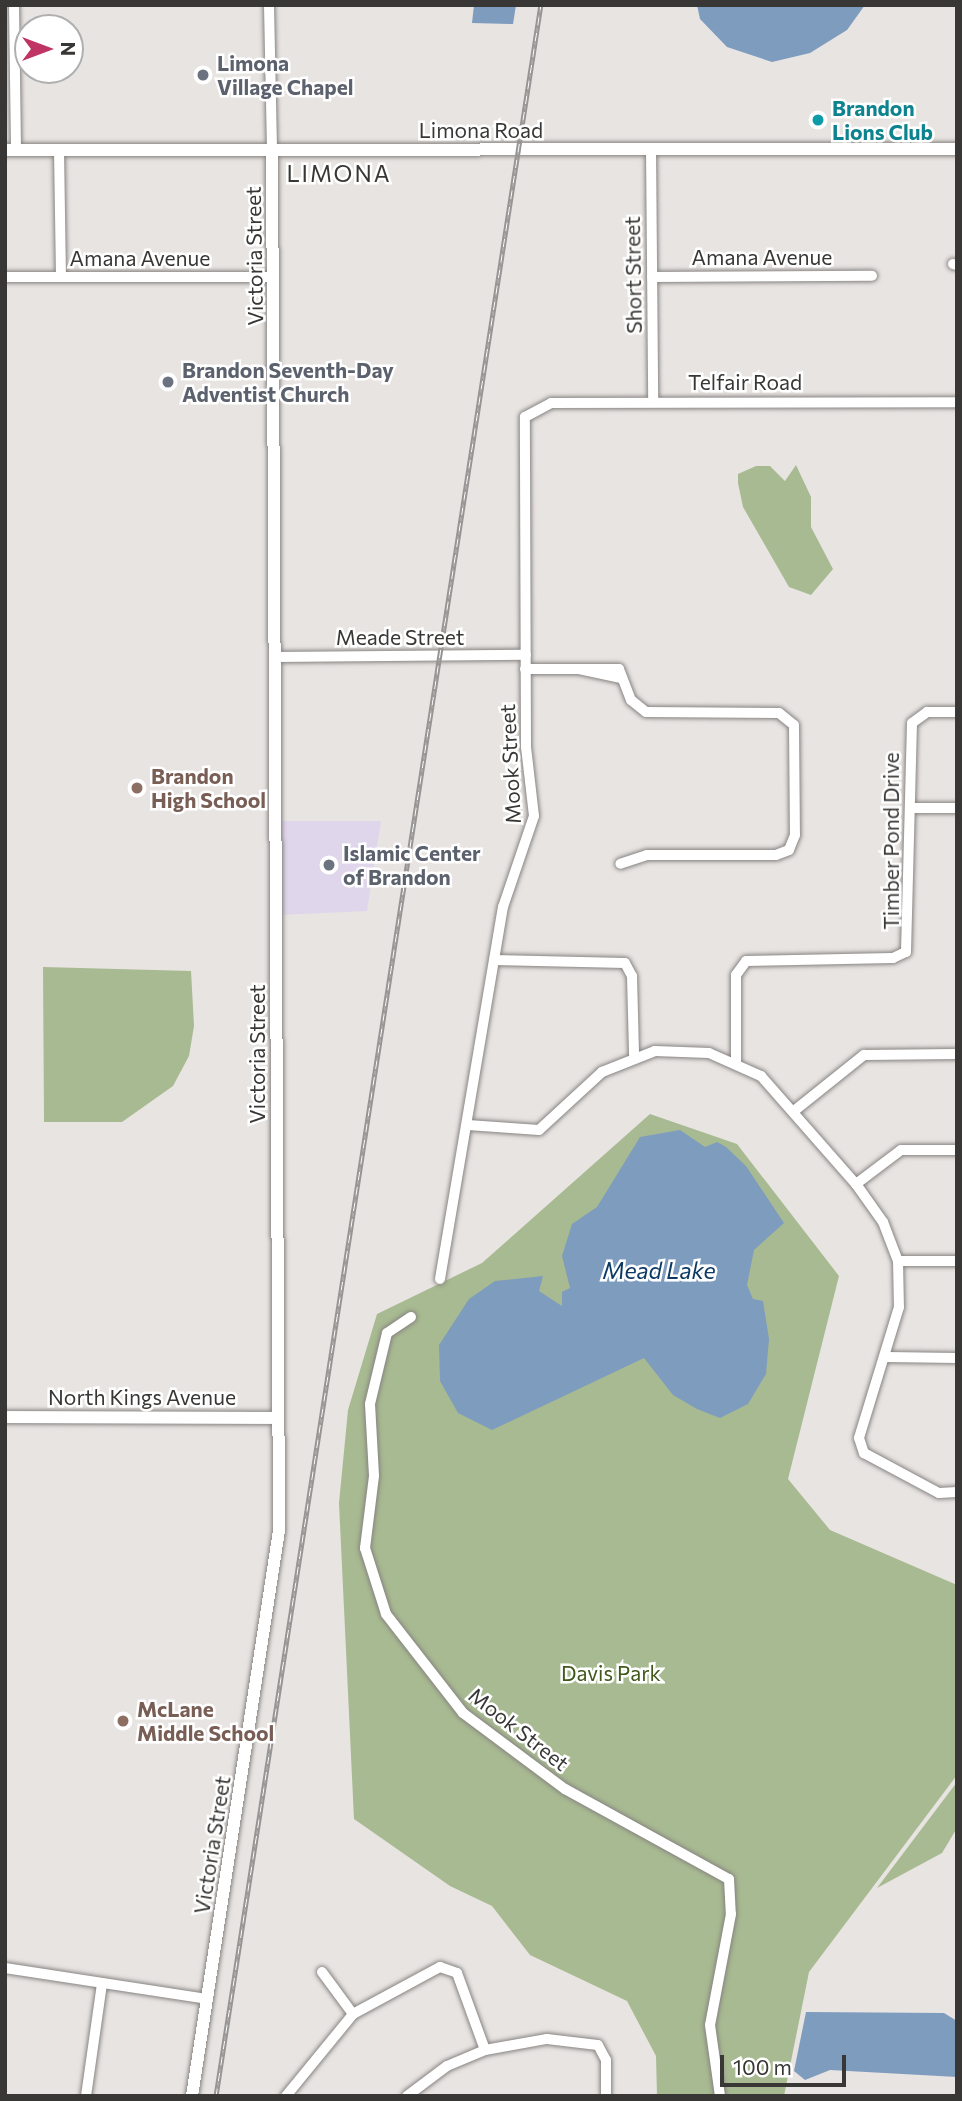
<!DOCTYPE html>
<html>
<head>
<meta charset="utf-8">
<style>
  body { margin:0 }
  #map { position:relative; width:962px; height:2101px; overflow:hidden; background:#e8e4e2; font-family:Commissioner,sans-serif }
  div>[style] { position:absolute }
  .commercial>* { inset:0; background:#e0d6eb }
  .green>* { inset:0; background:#a8ba91 }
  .water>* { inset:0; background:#7e9cbe }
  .roads { filter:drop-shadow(0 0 2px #878482) drop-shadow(0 0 2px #878482) }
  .minor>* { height:10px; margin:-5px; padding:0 5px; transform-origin:5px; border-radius:5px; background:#fff }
  .tertiary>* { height:12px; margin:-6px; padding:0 6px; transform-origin:6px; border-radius:6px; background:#fff }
  .rail>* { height:5px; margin-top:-2.5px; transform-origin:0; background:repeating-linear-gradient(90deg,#fff 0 8px,#979593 0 16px); box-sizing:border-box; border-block:2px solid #979593 }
  .dots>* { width:19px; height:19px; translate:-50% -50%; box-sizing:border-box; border:4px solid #fff; border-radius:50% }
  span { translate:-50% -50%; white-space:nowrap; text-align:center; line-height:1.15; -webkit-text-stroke:5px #fff; paint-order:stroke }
  .worship-label { font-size:21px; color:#5b616d; font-weight:700 }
  .left { translate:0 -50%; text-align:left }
  .culture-label { font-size:21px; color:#0d838f; font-weight:700 }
  .street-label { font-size:21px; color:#383736 }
  .education-label { font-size:21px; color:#785e54; font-weight:700 }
  .park-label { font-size:21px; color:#42581b }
  .neighbourhood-label { font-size:23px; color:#383736; letter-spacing:2px }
  .water-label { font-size:23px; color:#0c3a65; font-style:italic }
  .frame { position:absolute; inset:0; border:7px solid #383736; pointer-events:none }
  .north { position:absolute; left:14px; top:14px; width:70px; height:70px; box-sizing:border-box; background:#fff; border:2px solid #afafaf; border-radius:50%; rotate:90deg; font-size:19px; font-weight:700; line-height:28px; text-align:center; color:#383736 }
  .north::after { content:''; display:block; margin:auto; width:24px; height:32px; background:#bf3365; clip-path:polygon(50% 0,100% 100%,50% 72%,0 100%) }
  .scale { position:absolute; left:720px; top:2055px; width:126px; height:32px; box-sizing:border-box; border:4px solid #383736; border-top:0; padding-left:9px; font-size:21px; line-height:24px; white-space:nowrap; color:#383736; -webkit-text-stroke:5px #fff; paint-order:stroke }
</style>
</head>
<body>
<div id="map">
  <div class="commercial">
    <i style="clip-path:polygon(281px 821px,381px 821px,367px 911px,281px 915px)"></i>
  </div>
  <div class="green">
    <i style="clip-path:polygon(796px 465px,811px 497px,811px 527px,833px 569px,811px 595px,789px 587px,743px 507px,738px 483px,738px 474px,756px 466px,770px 466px,785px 481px)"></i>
    <i style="clip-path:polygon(43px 967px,191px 971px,194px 1026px,189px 1056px,173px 1086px,122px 1122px,44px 1122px)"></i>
    <i style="clip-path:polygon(650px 1114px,737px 1144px,839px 1276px,788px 1479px,830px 1530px,957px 1585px,957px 1775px,809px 1972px,784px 2096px,657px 2096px,656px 2056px,627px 2001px,530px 1955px,492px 1906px,450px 1886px,354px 1819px,339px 1503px,348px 1410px,377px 1314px,482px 1263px)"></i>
    <i style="clip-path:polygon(957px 1782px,957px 1828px,942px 1853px,877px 1888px)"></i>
  </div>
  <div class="water">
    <i style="clip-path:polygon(474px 5px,516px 5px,513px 24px,472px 23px)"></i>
    <i style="clip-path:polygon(697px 5px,865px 5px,847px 30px,810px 53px,772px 62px,727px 47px,700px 19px)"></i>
    <i style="clip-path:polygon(680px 1130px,705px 1147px,717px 1142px,726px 1147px,746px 1166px,784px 1223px,754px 1250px,747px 1285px,753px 1299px,763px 1301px,769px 1339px,766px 1374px,748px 1404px,720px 1418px,697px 1409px,673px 1395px,644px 1358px,492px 1430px,458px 1413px,440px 1381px,439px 1345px,469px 1299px,495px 1281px,543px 1276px,539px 1291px,562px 1306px,562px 1292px,570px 1288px,562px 1256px,572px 1224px,597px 1207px,640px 1137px)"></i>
    <i style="clip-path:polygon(806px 2012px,944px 2013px,957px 2021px,957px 2077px,830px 2070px,805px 2080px,794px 2071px)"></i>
  </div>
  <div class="roads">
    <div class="minor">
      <i style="left:14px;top:5px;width:145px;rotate:89.2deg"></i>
      <i style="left:269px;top:5px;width:144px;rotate:88.8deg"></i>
      <i style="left:651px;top:148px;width:254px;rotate:89.5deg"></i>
      <i style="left:59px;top:150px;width:127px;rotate:89.1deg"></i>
      <i style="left:953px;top:264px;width:4px;rotate:14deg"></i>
      <i style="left:5px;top:277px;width:269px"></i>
      <i style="left:652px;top:277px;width:220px;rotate:-0.3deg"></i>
      <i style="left:275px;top:657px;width:251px;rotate:-0.5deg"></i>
      <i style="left:525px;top:669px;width:54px"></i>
      <i style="left:579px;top:669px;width:43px;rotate:12.1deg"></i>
      <i style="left:579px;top:669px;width:40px"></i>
      <i style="left:619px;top:669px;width:33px;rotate:69deg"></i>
      <i style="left:631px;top:700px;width:19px;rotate:39deg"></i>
      <i style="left:646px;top:712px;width:133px;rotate:0.4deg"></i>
      <i style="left:779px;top:713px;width:19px;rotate:39deg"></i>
      <i style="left:794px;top:725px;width:110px;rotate:89.5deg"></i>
      <i style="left:795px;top:835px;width:16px;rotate:112deg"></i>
      <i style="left:789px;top:850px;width:14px;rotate:159deg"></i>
      <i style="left:776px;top:855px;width:129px;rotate:180deg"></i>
      <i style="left:647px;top:855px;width:28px;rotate:162deg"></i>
      <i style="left:911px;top:808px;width:46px"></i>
      <i style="left:494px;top:960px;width:131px;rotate:1.3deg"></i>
      <i style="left:625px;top:963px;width:15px;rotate:62deg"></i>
      <i style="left:632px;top:976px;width:79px;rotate:88.5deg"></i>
      <i style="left:736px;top:1061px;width:86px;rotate:-90deg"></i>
      <i style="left:736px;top:975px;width:17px;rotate:-54deg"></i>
      <i style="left:746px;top:961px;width:147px;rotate:-1.2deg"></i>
      <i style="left:893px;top:958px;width:14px;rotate:-25deg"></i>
      <i style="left:906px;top:952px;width:229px;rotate:-88.5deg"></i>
      <i style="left:912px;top:723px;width:19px;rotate:-36deg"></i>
      <i style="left:927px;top:712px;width:30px"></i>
      <i style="left:794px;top:1111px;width:90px;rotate:-38.7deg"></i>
      <i style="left:864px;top:1055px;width:93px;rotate:-0.6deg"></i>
      <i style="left:468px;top:1125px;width:71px;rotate:4deg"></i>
      <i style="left:539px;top:1130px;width:86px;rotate:-42.6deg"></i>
      <i style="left:602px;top:1072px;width:57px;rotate:-21.6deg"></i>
      <i style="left:655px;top:1051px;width:54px;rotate:2.1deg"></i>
      <i style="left:709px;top:1053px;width:57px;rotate:23.9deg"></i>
      <i style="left:761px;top:1076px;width:144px;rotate:48.7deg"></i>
      <i style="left:856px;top:1184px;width:47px;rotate:54.6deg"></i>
      <i style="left:883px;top:1222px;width:42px;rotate:69deg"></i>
      <i style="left:898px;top:1261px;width:46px;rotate:88.8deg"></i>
      <i style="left:899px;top:1307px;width:137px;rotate:107deg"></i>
      <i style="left:859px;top:1438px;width:16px;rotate:72deg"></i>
      <i style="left:864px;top:1453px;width:85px;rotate:28.1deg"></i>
      <i style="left:939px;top:1493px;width:18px;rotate:-3deg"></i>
      <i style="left:856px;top:1184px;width:56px;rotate:-37.1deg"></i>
      <i style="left:901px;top:1150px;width:56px"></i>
      <i style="left:898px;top:1261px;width:59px"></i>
      <i style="left:440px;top:1279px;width:377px;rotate:-80.4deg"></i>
      <i style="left:503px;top:907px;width:96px;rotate:-71.2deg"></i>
      <i style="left:534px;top:816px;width:69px;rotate:-96.6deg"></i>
      <i style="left:526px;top:747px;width:330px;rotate:-90.2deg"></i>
      <i style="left:525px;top:417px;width:30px;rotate:-28deg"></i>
      <i style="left:551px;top:403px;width:406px;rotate:-0.1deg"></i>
      <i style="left:411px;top:1317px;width:29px;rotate:146deg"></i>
      <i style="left:387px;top:1333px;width:73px;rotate:103.5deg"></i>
      <i style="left:370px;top:1404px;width:72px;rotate:86.8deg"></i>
      <i style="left:374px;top:1476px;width:73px;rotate:97.1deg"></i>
      <i style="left:365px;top:1548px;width:69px;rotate:72.3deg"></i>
      <i style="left:386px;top:1614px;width:125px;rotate:52.1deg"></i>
      <i style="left:463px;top:1713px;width:127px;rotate:36.7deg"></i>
      <i style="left:565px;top:1789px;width:187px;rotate:28.8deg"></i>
      <i style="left:729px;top:1879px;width:35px;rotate:87deg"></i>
      <i style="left:731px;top:1914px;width:113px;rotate:100.7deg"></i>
      <i style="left:710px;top:2025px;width:72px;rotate:82deg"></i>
      <i style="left:886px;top:1357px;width:71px;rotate:0.8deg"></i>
      <i style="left:5px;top:1968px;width:204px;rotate:8.7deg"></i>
      <i style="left:322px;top:1972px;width:52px;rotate:53.6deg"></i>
      <i style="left:86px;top:2096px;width:114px;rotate:-81.9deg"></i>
      <i style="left:286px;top:2096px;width:106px;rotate:-50.7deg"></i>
      <i style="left:353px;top:2014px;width:99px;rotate:-28.4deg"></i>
      <i style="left:440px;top:1967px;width:18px;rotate:19deg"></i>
      <i style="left:457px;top:1973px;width:82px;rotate:70deg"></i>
      <i style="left:407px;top:2096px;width:50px;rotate:-36.9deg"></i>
      <i style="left:447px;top:2066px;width:41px;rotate:-22.8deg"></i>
      <i style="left:485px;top:2050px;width:63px;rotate:-10.1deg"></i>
      <i style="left:547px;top:2039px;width:51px;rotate:6.7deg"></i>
      <i style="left:598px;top:2045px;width:17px;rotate:62deg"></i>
      <i style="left:606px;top:2060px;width:36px;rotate:90deg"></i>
    </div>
    <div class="tertiary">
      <i style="left:5px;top:150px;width:952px;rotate:-0.06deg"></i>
      <i style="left:5px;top:1417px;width:273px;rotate:0.2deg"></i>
      <i style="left:192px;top:2096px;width:572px;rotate:-81.25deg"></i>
      <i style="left:279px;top:1531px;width:1382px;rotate:-90.29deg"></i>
    </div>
  </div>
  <div class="rail">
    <i style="left:216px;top:2096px;width:2116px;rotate:-81.17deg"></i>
  </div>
  <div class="dots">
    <i style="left:203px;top:75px;background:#6b7280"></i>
    <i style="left:818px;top:120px;background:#0f9aa8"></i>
    <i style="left:168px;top:382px;background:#6b7280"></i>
    <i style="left:137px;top:788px;background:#8d6e63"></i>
    <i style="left:329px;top:865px;background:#6b7280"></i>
    <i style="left:123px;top:1721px;background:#8d6e63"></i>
  </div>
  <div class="worship-label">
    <span class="left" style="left:217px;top:75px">Limona<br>Village Chapel</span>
    <span class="left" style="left:182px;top:382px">Brandon Seventh-Day<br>Adventist Church</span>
    <span class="left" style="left:343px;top:865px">Islamic Center<br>of Brandon</span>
  </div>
  <div class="culture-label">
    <span class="left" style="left:832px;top:120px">Brandon<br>Lions Club</span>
  </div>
  <div class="street-label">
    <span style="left:481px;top:130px">Limona Road</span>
    <span style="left:254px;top:256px;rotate:-91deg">Victoria Street</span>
    <span style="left:762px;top:257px">Amana Avenue</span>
    <span style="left:140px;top:258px">Amana Avenue</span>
    <span style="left:633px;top:275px;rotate:-91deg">Short Street</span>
    <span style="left:745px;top:382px">Telfair Road</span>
    <span style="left:400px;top:637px">Meade Street</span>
    <span style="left:510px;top:764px;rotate:-93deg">Mook Street</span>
    <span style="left:891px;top:841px;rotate:-90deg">Timber Pond Drive</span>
    <span style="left:257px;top:1054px;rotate:-90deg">Victoria Street</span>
    <span style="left:142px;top:1397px">North Kings Avenue</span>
    <span style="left:519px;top:1729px;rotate:38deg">Mook Street</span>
    <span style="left:212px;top:1845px;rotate:-81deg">Victoria Street</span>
  </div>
  <div class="education-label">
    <span class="left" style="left:151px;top:788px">Brandon<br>High School</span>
    <span class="left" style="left:137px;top:1721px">McLane<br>Middle School</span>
  </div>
  <div class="park-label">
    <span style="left:611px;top:1673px">Davis Park</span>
  </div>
  <div class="neighbourhood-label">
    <span style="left:339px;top:173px">LIMONA</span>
  </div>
  <div class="water-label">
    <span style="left:659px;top:1270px">Mead Lake</span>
  </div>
  <div class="frame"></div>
  <div class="north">N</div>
  <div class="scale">100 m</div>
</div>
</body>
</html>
